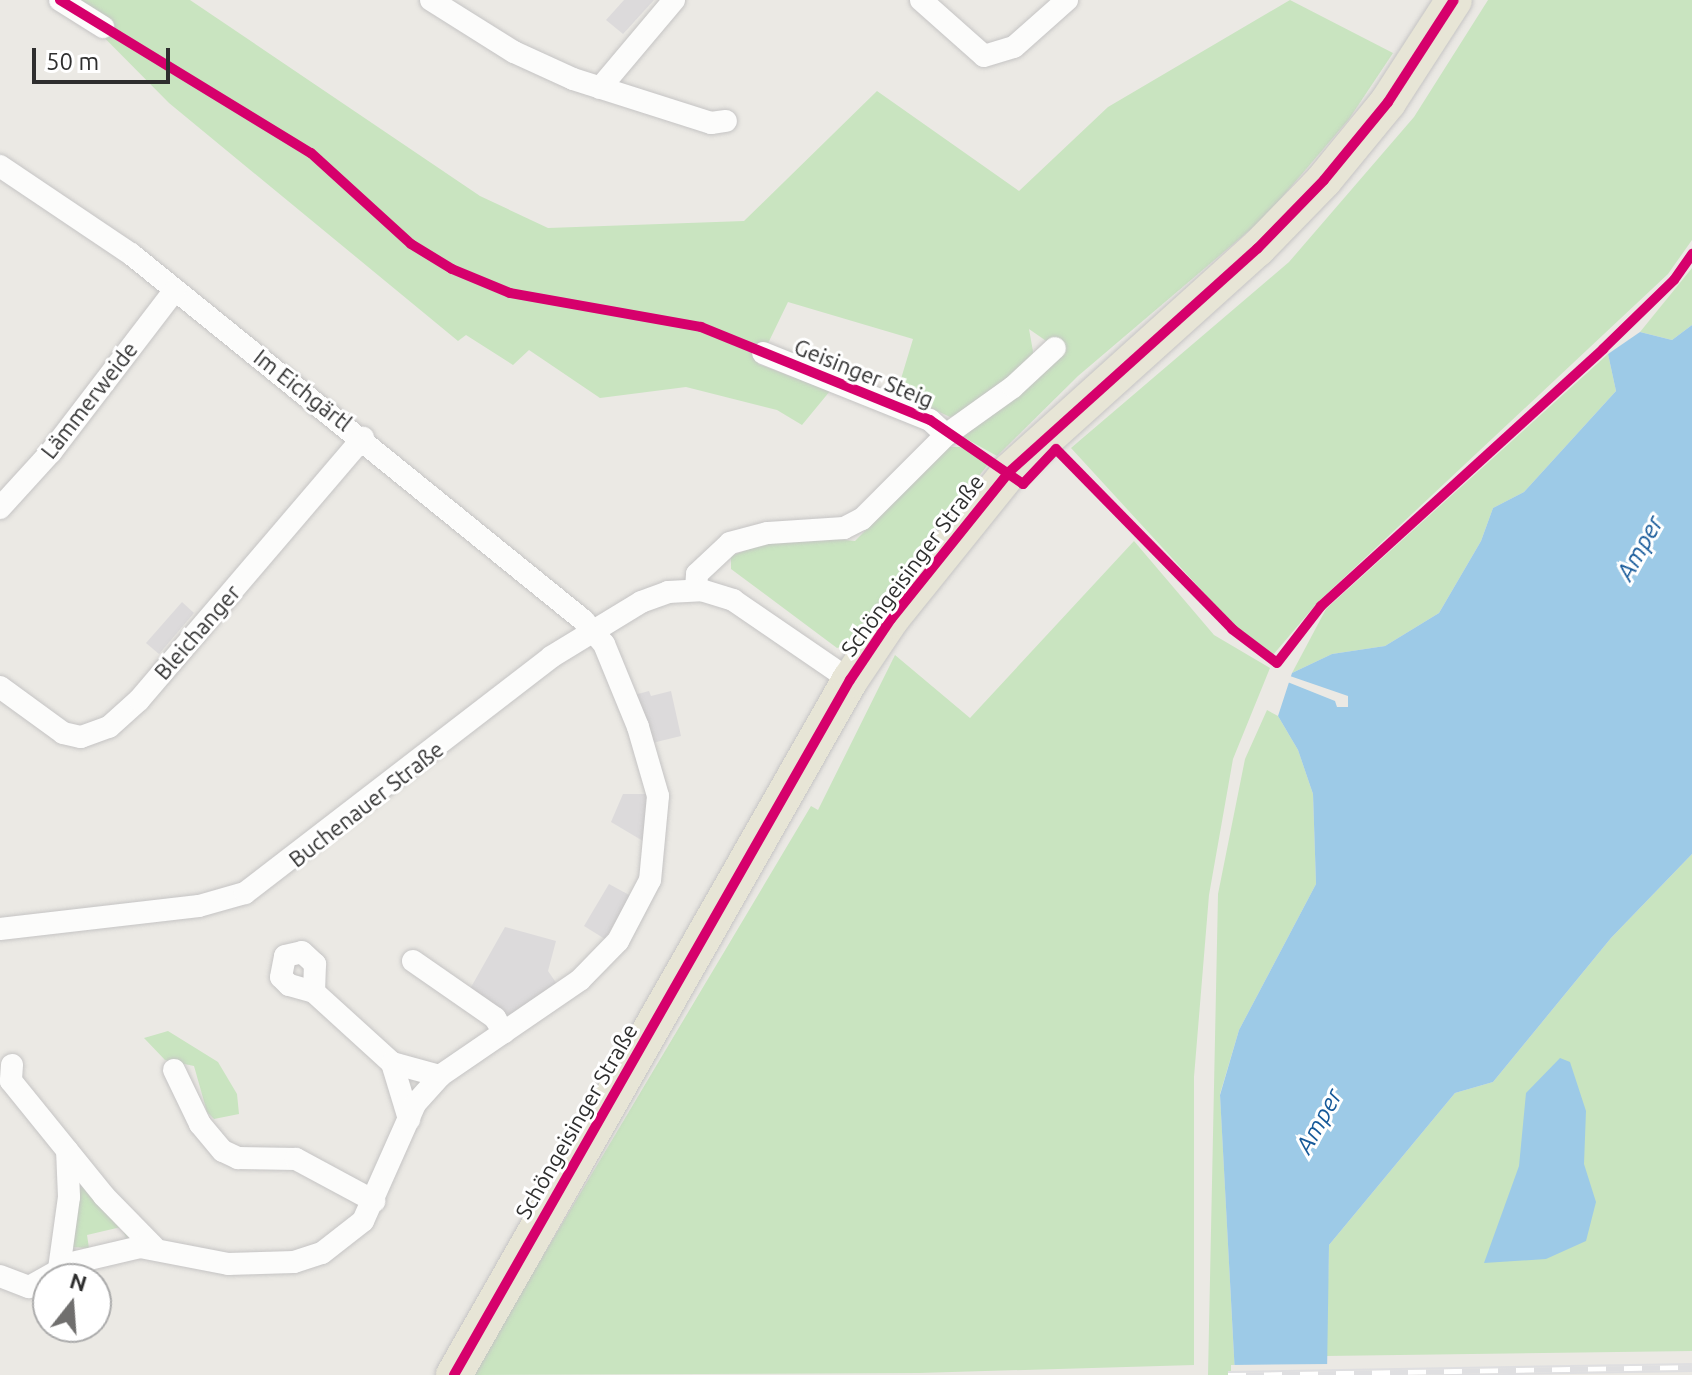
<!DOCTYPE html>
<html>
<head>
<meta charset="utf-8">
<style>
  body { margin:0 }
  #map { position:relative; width:1692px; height:1375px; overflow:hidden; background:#ebe9e4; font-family:Ubuntu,sans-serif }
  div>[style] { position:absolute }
  .industrial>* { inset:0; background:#dcdadb }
  .green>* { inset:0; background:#c9e4c0 }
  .water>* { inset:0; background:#9dcae7 }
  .pier>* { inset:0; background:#ebe9e4 }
  .roads { filter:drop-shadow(0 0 2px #c5c4c4) drop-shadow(0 0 2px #c5c4c4) }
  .street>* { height:22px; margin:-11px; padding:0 11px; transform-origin:11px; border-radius:11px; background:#fcfcfb }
  .primary>* { height:36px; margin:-18px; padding:0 18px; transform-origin:18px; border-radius:18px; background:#e7e5d6 }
  .rail>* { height:9px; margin-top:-4.5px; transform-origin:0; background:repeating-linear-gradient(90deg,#fff 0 18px,#dfdfe1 0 36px); box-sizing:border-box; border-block:2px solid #dfdfe1 }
  .cycleway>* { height:10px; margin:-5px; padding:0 5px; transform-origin:5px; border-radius:5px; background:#d6006c }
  span { translate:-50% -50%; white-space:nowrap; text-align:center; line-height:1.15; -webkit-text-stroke:6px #fff; paint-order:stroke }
  .street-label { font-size:22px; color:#2e2e2e }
  .water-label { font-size:24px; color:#165999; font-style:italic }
  .north { position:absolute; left:32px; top:1263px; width:80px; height:80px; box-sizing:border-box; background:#fff; border:2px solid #ababab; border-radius:50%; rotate:17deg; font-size:22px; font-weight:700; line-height:32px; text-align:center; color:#2e2e2e }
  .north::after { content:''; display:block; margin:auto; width:28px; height:36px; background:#706f6e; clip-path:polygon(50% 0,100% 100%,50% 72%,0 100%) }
  .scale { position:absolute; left:32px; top:48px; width:138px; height:36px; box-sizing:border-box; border:4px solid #2e2e2e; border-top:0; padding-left:10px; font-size:24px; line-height:28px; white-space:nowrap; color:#2e2e2e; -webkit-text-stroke:6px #fff; paint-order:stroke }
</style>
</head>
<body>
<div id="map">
  <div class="industrial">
    <i style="clip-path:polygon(624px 0,654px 0,623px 34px,606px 20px)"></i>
    <i style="clip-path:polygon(182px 602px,194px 613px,159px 654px,146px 643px)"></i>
    <i style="clip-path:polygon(649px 691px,651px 696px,671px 691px,681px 736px,652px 743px,634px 695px)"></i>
    <i style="clip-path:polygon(623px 794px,650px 794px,648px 844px,611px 822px)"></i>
    <i style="clip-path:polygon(609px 884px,631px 896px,605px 939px,584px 926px)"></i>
    <i style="clip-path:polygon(505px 927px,556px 941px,548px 971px,557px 984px,510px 1016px,470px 989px)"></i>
  </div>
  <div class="green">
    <i style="clip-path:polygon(67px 0,190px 0,480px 196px,548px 228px,744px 221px,877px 91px,1019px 191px,1108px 107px,1290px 0,1393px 53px,1349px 119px,1265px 217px,1078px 376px,997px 456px,963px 437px,1062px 352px,1029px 329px,1034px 357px,965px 414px,950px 417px,897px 392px,913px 339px,788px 302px,758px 364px,830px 391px,802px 425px,777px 410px,686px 387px,600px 398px,529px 350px,513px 365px,466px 335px,458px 341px,169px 103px)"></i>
    <i style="clip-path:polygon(1488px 0,1692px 0,1692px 240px,1668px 274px,1318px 602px,1273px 655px,1239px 631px,1071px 448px,1289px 262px,1414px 117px)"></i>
    <i style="clip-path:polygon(1692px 268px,1692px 325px,1672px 340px,1640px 332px)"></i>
    <i style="clip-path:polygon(1608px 354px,1616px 391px,1524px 492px,1493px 508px,1481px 541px,1439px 613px,1385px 646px,1332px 654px,1292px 673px,1326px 609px)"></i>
    <i style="clip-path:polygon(948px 447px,960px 447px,990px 462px,846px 645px,837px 648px,731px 569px,731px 556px,767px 542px,815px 537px,855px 541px)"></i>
    <i style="clip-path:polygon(1134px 541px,1214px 635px,1270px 668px,1233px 759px,1209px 895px,1194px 1077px,1194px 1365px,919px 1373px,472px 1375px,811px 806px,818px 810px,895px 655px,970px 718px)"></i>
    <i style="clip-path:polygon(1267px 710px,1278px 716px,1298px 750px,1313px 794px,1316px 884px,1239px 1030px,1220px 1094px,1235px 1375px,1208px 1375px,1218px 894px,1245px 759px)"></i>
    <i style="clip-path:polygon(1692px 854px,1692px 1351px,1326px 1356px,1329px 1245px,1455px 1093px,1493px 1082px,1611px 938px)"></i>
    <i style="clip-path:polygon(168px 1031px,218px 1062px,237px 1094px,239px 1114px,214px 1119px,207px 1112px,194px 1066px,165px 1060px,144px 1038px)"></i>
    <i style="clip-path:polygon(72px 1170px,129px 1235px,127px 1239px,121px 1227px,87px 1235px,89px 1248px,70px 1247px)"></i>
  </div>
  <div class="water">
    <i style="clip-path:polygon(1692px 325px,1692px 854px,1611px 938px,1493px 1082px,1455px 1093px,1329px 1245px,1327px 1375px,1235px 1375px,1220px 1095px,1239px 1030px,1316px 884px,1313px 794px,1298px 750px,1278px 716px,1292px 673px,1332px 654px,1385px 646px,1439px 613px,1481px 541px,1493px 508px,1524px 492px,1616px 391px,1608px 354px,1640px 332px,1672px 340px)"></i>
    <i style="clip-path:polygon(1560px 1058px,1570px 1062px,1586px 1111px,1584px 1164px,1596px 1202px,1586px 1241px,1546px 1259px,1484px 1263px,1519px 1166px,1526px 1093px)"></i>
  </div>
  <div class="pier">
    <i style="clip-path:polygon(1287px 675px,1348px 696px,1348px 707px,1337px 707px,1335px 701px,1285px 681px)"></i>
    <i style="clip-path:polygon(1331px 1364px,1331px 1375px,1231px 1375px,1231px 1365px)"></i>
  </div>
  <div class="roads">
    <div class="street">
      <i style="left:60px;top:0;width:51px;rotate:32.1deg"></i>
      <i style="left:431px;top:0;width:98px;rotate:32.1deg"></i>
      <i style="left:514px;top:52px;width:65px;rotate:24.6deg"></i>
      <i style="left:573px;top:79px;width:145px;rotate:17.7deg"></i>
      <i style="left:711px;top:123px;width:15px;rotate:-8deg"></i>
      <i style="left:921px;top:0;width:84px;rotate:41.6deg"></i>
      <i style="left:984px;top:56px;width:31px;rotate:-17deg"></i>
      <i style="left:1014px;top:47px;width:71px;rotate:-41.6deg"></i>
      <i style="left:600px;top:88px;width:115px;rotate:-49.9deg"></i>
      <i style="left:0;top:166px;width:158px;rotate:33.9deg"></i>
      <i style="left:131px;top:254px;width:582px;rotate:39deg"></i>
      <i style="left:583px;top:620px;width:32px;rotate:49deg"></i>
      <i style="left:604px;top:644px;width:90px;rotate:67.7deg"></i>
      <i style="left:638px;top:727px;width:72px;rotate:73.8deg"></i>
      <i style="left:658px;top:796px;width:84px;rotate:95.4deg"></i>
      <i style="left:650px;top:880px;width:69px;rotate:117.7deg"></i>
      <i style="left:618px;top:941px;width:54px;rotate:134.3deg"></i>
      <i style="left:580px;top:980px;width:170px;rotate:145.6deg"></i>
      <i style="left:440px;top:1076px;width:50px;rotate:-164.8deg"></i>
      <i style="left:392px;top:1063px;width:105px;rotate:-137.7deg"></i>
      <i style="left:763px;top:353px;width:180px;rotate:21.9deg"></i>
      <i style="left:930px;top:420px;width:22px;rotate:43deg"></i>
      <i style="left:0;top:508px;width:76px;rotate:-47.7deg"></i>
      <i style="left:51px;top:452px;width:204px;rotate:-52.6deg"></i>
      <i style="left:696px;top:589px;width:15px;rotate:-86deg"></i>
      <i style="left:697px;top:574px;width:45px;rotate:-43.2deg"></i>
      <i style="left:730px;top:543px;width:39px;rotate:-15deg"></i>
      <i style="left:768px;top:533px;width:76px;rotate:-3.8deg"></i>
      <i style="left:844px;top:528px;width:20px;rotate:-27deg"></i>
      <i style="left:862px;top:519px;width:119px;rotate:-45deg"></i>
      <i style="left:946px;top:435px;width:82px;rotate:-35.6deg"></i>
      <i style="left:1013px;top:387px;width:57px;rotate:-42.9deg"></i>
      <i style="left:0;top:687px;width:78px;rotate:36.1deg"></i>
      <i style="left:63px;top:733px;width:18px;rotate:13deg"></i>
      <i style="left:81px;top:737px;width:30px;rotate:-20deg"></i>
      <i style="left:109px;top:727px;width:40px;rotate:-42deg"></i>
      <i style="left:139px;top:700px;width:345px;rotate:-49.5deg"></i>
      <i style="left:0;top:929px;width:200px;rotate:-6.6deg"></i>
      <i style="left:199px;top:906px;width:48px;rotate:-15.8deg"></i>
      <i style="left:245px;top:893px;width:386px;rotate:-37.6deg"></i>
      <i style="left:551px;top:657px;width:105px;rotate:-31.4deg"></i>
      <i style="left:641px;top:602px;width:29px;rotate:-20deg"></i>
      <i style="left:668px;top:592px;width:33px;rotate:-3deg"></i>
      <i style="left:701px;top:590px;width:34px;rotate:17deg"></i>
      <i style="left:733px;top:600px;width:142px;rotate:34.4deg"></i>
      <i style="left:302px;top:952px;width:18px;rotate:43deg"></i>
      <i style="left:315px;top:964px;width:28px;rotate:92deg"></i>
      <i style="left:314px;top:992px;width:26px;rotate:-164deg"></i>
      <i style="left:289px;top:985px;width:11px;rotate:-135deg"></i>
      <i style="left:281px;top:977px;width:21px;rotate:-79deg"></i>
      <i style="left:285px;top:956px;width:17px;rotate:-13deg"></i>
      <i style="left:413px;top:961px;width:100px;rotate:34.8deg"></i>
      <i style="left:495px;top:1018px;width:17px;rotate:59deg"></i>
      <i style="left:392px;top:1063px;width:59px;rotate:73.1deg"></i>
      <i style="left:12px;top:1065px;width:16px;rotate:94deg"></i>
      <i style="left:11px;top:1081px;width:148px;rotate:51deg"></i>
      <i style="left:104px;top:1196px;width:71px;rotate:45.6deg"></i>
      <i style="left:174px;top:1070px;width:60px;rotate:64.3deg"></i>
      <i style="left:200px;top:1124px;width:35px;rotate:50deg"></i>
      <i style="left:223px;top:1151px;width:17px;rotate:25deg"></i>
      <i style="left:238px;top:1158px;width:58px;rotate:1deg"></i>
      <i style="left:296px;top:1159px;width:89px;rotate:28.3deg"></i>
      <i style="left:59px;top:1269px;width:73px;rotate:-82.1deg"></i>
      <i style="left:69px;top:1197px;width:47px;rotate:-92.4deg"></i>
      <i style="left:0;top:1276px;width:31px;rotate:21deg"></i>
      <i style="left:29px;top:1287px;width:49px;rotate:-29.2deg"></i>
      <i style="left:72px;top:1263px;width:70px;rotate:-13.2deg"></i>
      <i style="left:140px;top:1247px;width:90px;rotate:10.9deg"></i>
      <i style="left:228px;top:1264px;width:66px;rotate:-1.7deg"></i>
      <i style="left:294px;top:1262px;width:29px;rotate:-18deg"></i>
      <i style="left:322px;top:1253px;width:52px;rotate:-38deg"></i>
      <i style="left:363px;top:1221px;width:128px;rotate:-66deg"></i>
      <i style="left:415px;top:1104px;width:38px;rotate:-48deg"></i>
    </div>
    <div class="primary">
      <i style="left:454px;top:1375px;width:800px;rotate:-60.33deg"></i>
      <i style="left:850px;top:680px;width:73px;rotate:-56.1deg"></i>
      <i style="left:891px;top:619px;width:189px;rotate:-51.2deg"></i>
      <i style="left:1009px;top:472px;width:334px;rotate:-42deg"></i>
      <i style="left:1257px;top:249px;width:96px;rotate:-45.8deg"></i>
      <i style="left:1324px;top:180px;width:101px;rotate:-50.6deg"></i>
      <i style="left:1388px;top:102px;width:121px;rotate:-57.1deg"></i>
    </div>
  </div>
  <div class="rail">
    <i style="left:1228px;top:1375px;width:464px;rotate:-1deg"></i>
  </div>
  <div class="cycleway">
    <i style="left:60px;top:0;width:294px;rotate:31.4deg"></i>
    <i style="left:311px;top:153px;width:135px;rotate:42.3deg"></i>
    <i style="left:411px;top:244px;width:48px;rotate:31.4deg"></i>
    <i style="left:452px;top:269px;width:63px;rotate:22.5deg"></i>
    <i style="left:510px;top:293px;width:194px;rotate:10.1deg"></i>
    <i style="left:701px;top:327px;width:247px;rotate:22.1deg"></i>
    <i style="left:930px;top:420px;width:113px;rotate:34.5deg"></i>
    <i style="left:1023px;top:484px;width:48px;rotate:-46.7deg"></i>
    <i style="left:1056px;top:449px;width:252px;rotate:45.6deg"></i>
    <i style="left:1232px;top:629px;width:56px;rotate:37.1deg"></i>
    <i style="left:1277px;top:663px;width:72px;rotate:-52.3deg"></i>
    <i style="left:1321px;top:606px;width:382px;rotate:-42.3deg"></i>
    <i style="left:1603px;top:349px;width:99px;rotate:-44.2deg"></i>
    <i style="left:1674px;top:280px;width:32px;rotate:-55deg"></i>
    <i style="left:454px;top:1375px;width:800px;rotate:-60.33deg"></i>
    <i style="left:850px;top:680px;width:73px;rotate:-56.1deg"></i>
    <i style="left:891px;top:619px;width:189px;rotate:-51.2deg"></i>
    <i style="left:1009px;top:472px;width:334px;rotate:-42deg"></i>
    <i style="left:1257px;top:249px;width:96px;rotate:-45.8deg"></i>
    <i style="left:1324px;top:180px;width:101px;rotate:-50.6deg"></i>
    <i style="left:1388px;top:102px;width:121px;rotate:-57.1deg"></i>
  </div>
  <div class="street-label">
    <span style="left:864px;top:373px;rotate:22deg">Geisinger Steig</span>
    <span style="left:303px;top:390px;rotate:38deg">Im Eichgärtl</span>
    <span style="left:89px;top:400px;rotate:-52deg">Lämmerweide</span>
    <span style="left:912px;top:565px;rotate:-53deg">Schöngeisinger Straße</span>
    <span style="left:197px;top:632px;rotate:-49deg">Bleichanger</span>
    <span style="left:366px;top:804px;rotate:-38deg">Buchenauer Straße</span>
    <span style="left:576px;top:1121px;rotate:-60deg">Schöngeisinger Straße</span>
  </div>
  <div class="water-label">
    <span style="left:1640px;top:548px;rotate:-61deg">Amper</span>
    <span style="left:1319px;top:1121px;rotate:-61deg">Amper</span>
  </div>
  <div class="north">N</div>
  <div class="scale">50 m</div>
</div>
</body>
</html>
